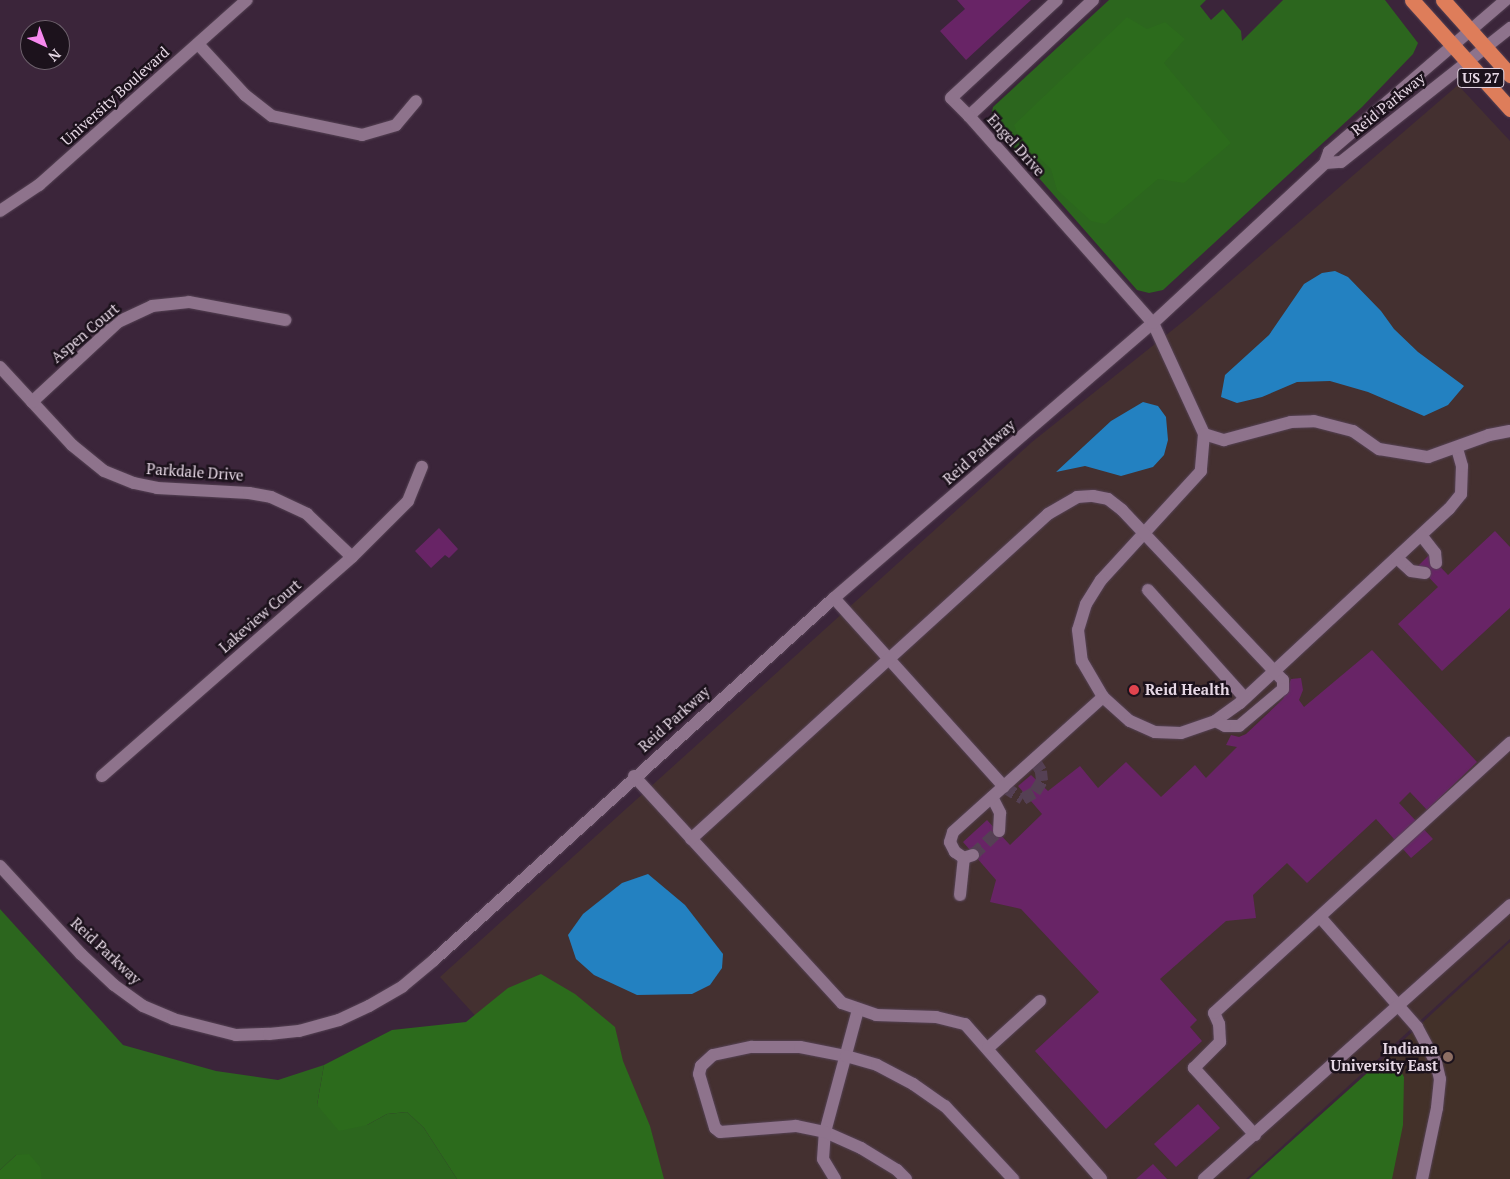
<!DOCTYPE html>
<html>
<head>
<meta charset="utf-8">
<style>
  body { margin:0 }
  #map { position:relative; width:1510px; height:1179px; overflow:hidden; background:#3b253a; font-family:"PT Serif",serif }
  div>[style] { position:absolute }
  .education>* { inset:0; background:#433129 }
  .medical>* { inset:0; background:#443030 }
  .green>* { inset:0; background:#2c661e }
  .forest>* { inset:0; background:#2c6b1c }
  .water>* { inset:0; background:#2381c1 }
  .building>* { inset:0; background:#682466 }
  .minor-tunnel>* { height:12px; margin-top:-6px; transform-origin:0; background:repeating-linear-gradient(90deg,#554054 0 12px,transparent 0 18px) }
  .roads { filter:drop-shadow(0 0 1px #554254) drop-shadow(0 0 1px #554254) }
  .minor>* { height:12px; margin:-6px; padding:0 6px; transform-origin:6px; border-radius:6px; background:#8e738c }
  .highway>* { height:15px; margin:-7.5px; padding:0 7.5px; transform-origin:7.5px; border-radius:7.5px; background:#de7d5a }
  .dots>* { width:14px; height:14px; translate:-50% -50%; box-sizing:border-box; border:2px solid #1c121c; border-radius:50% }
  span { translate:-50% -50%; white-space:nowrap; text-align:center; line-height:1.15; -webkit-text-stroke:5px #1c121c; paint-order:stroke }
  .shield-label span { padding:1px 4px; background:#1c121c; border:1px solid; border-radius:4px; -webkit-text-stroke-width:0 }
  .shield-label { font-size:14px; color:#e6d8e5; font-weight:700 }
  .street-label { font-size:15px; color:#e6d8e5 }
  .poi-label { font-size:15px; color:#e6d8e5; font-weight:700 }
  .left { translate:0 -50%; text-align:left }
  .right { translate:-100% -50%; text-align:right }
  .north { position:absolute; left:20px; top:20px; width:50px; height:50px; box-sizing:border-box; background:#1c121c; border:1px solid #6d616c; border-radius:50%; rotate:137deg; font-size:14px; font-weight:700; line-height:20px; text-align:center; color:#e6d8e5 }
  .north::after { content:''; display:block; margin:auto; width:18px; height:22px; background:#f689ee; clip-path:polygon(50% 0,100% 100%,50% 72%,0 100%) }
</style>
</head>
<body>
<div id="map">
  <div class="education">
    <i style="clip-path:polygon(1510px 942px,1510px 1179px,1249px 1179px,1397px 1046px)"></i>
  </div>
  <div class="medical">
    <i style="clip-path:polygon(1458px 85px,1510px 141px,1510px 939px,1246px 1179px,624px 1179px,440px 977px,1032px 442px,1190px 316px)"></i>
  </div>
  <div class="green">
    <i style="clip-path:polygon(1109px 0,1206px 0,1200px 6px,1211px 20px,1223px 9px,1241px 31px,1242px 41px,1283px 0,1385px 0,1418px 43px,1413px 54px,1362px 107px,1163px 290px,1149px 293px,1137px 290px,990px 122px,993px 107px)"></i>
    <i style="clip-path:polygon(0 909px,123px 1045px,216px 1071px,278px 1080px,324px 1065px,317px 1105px,367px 1125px,387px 1114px,407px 1112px,424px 1128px,457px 1179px,42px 1179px,16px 1155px,0 1170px)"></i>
  </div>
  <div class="forest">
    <i style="clip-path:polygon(1127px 17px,1147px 29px,1165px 22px,1185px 39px,1164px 63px,1231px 143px,1184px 183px,1158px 179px,1105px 224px,1091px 221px,1057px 190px,1051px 169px,1020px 140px,1014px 125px)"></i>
    <i style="clip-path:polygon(541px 974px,575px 994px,615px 1027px,623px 1061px,650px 1126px,664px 1179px,457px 1179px,424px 1128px,407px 1112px,387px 1114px,367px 1125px,339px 1131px,317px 1105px,324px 1065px,392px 1030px,466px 1022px,508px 988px)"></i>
    <i style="clip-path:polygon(1374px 1067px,1387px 1072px,1399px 1068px,1404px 1077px,1403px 1125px,1392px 1179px,1249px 1179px)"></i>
    <i style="clip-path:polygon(29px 1154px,40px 1167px,42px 1179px,0 1179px,0 1170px,16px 1155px)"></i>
  </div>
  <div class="water">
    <i style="clip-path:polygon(1335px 271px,1348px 277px,1381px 311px,1394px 329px,1418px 352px,1464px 386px,1448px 405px,1424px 416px,1368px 392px,1330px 381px,1297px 382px,1262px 397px,1237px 403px,1221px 397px,1225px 375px,1269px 335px,1304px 284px,1322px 273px)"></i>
    <i style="clip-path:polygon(1143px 402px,1158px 406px,1166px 417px,1168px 440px,1164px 455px,1153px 467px,1121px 476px,1085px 466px,1056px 472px,1111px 421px)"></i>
    <i style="clip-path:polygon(648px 874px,685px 905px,723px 954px,722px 968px,710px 985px,692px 994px,637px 995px,594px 975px,576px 959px,568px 935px,583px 914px,622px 883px)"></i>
  </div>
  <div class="building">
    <i style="clip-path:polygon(957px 0,1031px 0,966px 60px,940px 31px,965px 9px)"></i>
    <i style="clip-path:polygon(439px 528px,458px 549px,449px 558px,445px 555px,431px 568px,415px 551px)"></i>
    <i style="clip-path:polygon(1495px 531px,1510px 547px,1510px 608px,1442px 671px,1398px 624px,1438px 587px,1418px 566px,1429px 555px,1448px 575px)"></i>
    <i style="clip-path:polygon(1372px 650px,1477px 762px,1427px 810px,1410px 792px,1399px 803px,1433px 839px,1411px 858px,1376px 819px,1307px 883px,1287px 863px,1253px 895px,1256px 918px,1226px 921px,1160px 979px,1197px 1020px,1190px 1027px,1202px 1041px,1106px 1129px,1035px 1051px,1099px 992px,1021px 909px,990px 902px,996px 880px,963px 842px,987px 820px,1010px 845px,1042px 814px,1018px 786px,1031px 775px,1048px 791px,1080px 766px,1098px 788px,1126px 762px,1161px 797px,1195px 765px,1206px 778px,1237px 747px,1226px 745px,1231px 735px,1239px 737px,1246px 734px,1283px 699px,1291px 679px,1301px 678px,1303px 690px,1299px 700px,1304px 707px)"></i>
    <i style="clip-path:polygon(1198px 1104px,1220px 1128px,1176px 1167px,1154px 1144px)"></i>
    <i style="clip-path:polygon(1153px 1164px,1167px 1179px,1136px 1179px)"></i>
  </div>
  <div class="minor-tunnel">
    <i style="left:1004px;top:787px;width:22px;rotate:32deg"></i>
    <i style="left:1023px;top:799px;width:14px;rotate:-30deg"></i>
    <i style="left:1035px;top:792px;width:13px;rotate:-58deg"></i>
    <i style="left:1042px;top:781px;width:10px;rotate:-96deg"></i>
    <i style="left:1041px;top:771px;width:13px;rotate:-122deg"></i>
    <i style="left:973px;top:855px;width:35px;rotate:-43deg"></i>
  </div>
  <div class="roads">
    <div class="minor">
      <i style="left:1093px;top:0;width:170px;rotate:136.9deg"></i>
      <i style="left:969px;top:116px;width:277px;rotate:48.4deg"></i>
      <i style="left:1153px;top:323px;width:122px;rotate:65.3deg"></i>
      <i style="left:1204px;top:434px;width:37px;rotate:95deg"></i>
      <i style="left:1201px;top:471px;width:148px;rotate:132.5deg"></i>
      <i style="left:1101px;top:580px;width:28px;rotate:122deg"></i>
      <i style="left:1086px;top:604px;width:27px;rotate:107deg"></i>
      <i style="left:1078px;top:630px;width:31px;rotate:83deg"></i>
      <i style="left:1082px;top:661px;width:42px;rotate:59.7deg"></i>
      <i style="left:1103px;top:697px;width:36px;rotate:42deg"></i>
      <i style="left:1130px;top:721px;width:27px;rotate:24deg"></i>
      <i style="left:1155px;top:732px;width:26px;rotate:2deg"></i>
      <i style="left:1181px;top:733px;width:36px;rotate:-19deg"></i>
      <i style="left:1215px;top:721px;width:31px;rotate:-36deg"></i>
      <i style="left:1240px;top:703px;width:285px;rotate:-42.9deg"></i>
      <i style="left:1449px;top:509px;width:19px;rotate:-51deg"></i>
      <i style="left:1461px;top:494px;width:28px;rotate:-88deg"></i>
      <i style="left:1462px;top:466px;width:18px;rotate:-106deg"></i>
      <i style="left:198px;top:44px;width:69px;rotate:47.3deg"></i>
      <i style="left:245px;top:95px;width:34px;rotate:38deg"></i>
      <i style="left:272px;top:116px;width:92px;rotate:11.9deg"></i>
      <i style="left:362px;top:135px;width:35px;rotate:-16deg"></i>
      <i style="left:396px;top:125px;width:31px;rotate:-50deg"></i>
      <i style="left:969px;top:116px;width:25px;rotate:-135deg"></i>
      <i style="left:951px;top:98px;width:144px;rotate:-42.8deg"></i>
      <i style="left:1325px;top:163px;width:16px;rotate:-4deg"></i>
      <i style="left:1341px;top:162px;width:216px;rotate:-38.4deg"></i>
      <i style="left:0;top:211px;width:47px;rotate:-33.7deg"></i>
      <i style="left:39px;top:185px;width:278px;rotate:-41.7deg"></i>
      <i style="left:0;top:367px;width:106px;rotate:47.3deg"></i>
      <i style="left:72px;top:445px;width:41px;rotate:39.1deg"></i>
      <i style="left:104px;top:471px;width:32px;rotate:22deg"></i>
      <i style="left:134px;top:483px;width:24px;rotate:12deg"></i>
      <i style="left:157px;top:488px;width:92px;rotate:3.1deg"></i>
      <i style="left:249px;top:493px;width:22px;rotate:10deg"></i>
      <i style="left:271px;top:497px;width:40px;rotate:25deg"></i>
      <i style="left:307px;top:514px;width:62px;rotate:43.7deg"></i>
      <i style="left:32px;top:402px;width:117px;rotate:-42.9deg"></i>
      <i style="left:118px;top:322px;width:38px;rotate:-25deg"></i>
      <i style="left:152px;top:306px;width:37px;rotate:-6deg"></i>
      <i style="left:189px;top:302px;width:98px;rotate:10.6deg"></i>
      <i style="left:1204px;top:434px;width:21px;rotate:17deg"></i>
      <i style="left:1224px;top:440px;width:69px;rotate:-15deg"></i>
      <i style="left:1291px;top:422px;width:23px;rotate:-2deg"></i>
      <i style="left:1314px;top:421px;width:40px;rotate:14.4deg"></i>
      <i style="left:1353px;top:431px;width:32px;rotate:35deg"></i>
      <i style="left:1379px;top:449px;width:50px;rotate:9.3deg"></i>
      <i style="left:1428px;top:457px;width:65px;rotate:-19.8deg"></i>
      <i style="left:1489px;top:435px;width:21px;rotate:-11deg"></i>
      <i style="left:1421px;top:535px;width:23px;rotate:52deg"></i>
      <i style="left:1435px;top:553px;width:10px;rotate:84deg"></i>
      <i style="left:1397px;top:558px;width:19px;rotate:43deg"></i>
      <i style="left:1411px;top:571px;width:14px;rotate:8deg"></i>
      <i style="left:1148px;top:590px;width:145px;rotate:48.1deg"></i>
      <i style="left:834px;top:598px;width:254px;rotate:48deg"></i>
      <i style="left:102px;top:776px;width:332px;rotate:-41.2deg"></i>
      <i style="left:352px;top:557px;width:79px;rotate:-45deg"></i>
      <i style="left:408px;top:501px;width:37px;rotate:-68deg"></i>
      <i style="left:634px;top:776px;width:308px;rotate:47.5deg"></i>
      <i style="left:842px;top:1003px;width:36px;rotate:19deg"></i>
      <i style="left:876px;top:1015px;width:60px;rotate:1.9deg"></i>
      <i style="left:936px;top:1017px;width:30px;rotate:14deg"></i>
      <i style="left:965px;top:1024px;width:206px;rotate:48.7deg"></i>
      <i style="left:992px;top:797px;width:18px;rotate:63deg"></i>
      <i style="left:1000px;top:813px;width:18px;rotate:93deg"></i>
      <i style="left:691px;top:839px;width:483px;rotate:-42.3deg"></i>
      <i style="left:1048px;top:514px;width:34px;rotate:-30deg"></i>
      <i style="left:1077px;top:497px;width:16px;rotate:-4deg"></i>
      <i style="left:1093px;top:496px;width:15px;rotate:11deg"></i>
      <i style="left:1108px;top:499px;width:18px;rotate:38deg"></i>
      <i style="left:1122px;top:510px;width:234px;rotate:46.6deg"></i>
      <i style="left:1283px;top:680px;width:9px;rotate:90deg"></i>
      <i style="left:1283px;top:689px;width:57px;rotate:139.9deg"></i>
      <i style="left:1239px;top:726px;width:14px;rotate:180deg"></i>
      <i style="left:1225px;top:726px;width:11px;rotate:-153deg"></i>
      <i style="left:973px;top:855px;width:9px;rotate:162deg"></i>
      <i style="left:964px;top:858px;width:11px;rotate:-146deg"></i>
      <i style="left:955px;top:852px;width:11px;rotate:-117deg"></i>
      <i style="left:950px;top:842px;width:10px;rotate:-73deg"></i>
      <i style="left:953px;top:832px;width:202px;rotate:-42deg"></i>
      <i style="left:0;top:866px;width:120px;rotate:47.4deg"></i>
      <i style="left:81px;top:954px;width:45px;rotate:43.2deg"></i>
      <i style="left:114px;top:985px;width:36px;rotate:36deg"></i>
      <i style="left:143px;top:1006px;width:33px;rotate:23deg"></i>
      <i style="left:173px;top:1019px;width:65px;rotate:14.3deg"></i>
      <i style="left:236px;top:1035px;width:33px;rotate:-2deg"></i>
      <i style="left:269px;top:1034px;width:30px;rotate:-6deg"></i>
      <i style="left:299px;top:1031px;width:41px;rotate:-15.4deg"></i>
      <i style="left:339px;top:1020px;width:33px;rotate:-25deg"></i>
      <i style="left:369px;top:1006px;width:39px;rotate:-30deg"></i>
      <i style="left:403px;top:986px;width:40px;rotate:-40deg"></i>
      <i style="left:434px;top:960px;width:539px;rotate:-42.15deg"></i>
      <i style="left:834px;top:598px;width:421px;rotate:-40.8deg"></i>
      <i style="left:1153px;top:323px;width:235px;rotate:-42.9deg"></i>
      <i style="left:1325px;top:163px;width:12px;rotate:-70deg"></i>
      <i style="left:1329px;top:152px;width:233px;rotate:-40.7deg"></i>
      <i style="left:960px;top:895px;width:37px;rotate:-84deg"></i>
      <i style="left:1320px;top:917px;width:147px;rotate:48.6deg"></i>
      <i style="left:1417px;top:1027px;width:40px;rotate:62deg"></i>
      <i style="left:1436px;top:1062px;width:17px;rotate:77deg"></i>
      <i style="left:1440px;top:1079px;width:29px;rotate:96deg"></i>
      <i style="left:1437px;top:1108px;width:73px;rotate:101.9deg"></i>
      <i style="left:988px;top:1048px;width:70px;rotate:-42.1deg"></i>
      <i style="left:1255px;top:1135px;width:91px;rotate:-132.3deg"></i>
      <i style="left:1194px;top:1068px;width:37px;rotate:-45deg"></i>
      <i style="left:1220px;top:1042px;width:18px;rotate:-93deg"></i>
      <i style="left:1219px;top:1024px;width:12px;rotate:-114deg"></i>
      <i style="left:1214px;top:1013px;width:401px;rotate:-42.4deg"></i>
      <i style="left:835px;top:1179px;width:23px;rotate:-121deg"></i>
      <i style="left:823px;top:1159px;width:27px;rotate:-86deg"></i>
      <i style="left:825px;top:1132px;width:126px;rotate:-74.9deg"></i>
      <i style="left:906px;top:1179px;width:13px;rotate:-135deg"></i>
      <i style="left:897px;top:1170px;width:42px;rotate:-148.6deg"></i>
      <i style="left:861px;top:1148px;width:39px;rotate:-156deg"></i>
      <i style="left:825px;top:1132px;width:30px;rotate:-168deg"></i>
      <i style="left:796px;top:1126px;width:76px;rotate:175.5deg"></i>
      <i style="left:720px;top:1132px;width:6px;rotate:-141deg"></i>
      <i style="left:715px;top:1128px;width:56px;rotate:-106.5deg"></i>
      <i style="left:699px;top:1074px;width:8px;rotate:-76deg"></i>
      <i style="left:701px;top:1066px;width:16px;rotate:-43deg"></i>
      <i style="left:713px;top:1055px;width:40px;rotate:-12deg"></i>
      <i style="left:752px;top:1047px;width:48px"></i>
      <i style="left:800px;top:1047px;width:47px;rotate:11.1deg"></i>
      <i style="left:846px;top:1056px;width:32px;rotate:16deg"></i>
      <i style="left:877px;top:1065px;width:41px;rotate:27.8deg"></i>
      <i style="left:913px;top:1084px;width:39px;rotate:35deg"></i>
      <i style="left:945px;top:1106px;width:100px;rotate:47deg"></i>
      <i style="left:1204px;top:1179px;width:411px;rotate:-41.8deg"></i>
    </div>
    <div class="highway">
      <i style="left:1412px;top:0;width:147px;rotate:48deg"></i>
      <i style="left:1443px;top:0;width:101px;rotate:48.2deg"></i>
    </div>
  </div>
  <div class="dots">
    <i style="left:1134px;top:690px;background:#e0444e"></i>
    <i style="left:1448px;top:1057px;background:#8d6e63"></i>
  </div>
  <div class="shield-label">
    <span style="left:1481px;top:78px">US 27</span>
  </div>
  <div class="street-label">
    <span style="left:115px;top:96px;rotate:-42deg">University Boulevard</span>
    <span style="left:1388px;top:104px;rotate:-39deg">Reid Parkway</span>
    <span style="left:1016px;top:145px;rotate:48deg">Engel Drive</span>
    <span style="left:85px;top:333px;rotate:-40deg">Aspen Court</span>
    <span style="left:979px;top:452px;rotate:-41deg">Reid Parkway</span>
    <span style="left:195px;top:472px;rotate:4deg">Parkdale Drive</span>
    <span style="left:260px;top:616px;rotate:-41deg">Lakeview Court</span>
    <span style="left:674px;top:719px;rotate:-42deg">Reid Parkway</span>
    <span style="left:106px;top:951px;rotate:43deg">Reid Parkway</span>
  </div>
  <div class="poi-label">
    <span class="left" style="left:1145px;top:690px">Reid Health</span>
    <span class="right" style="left:1438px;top:1057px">Indiana<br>University East</span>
  </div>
  <div class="north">N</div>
</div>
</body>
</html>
